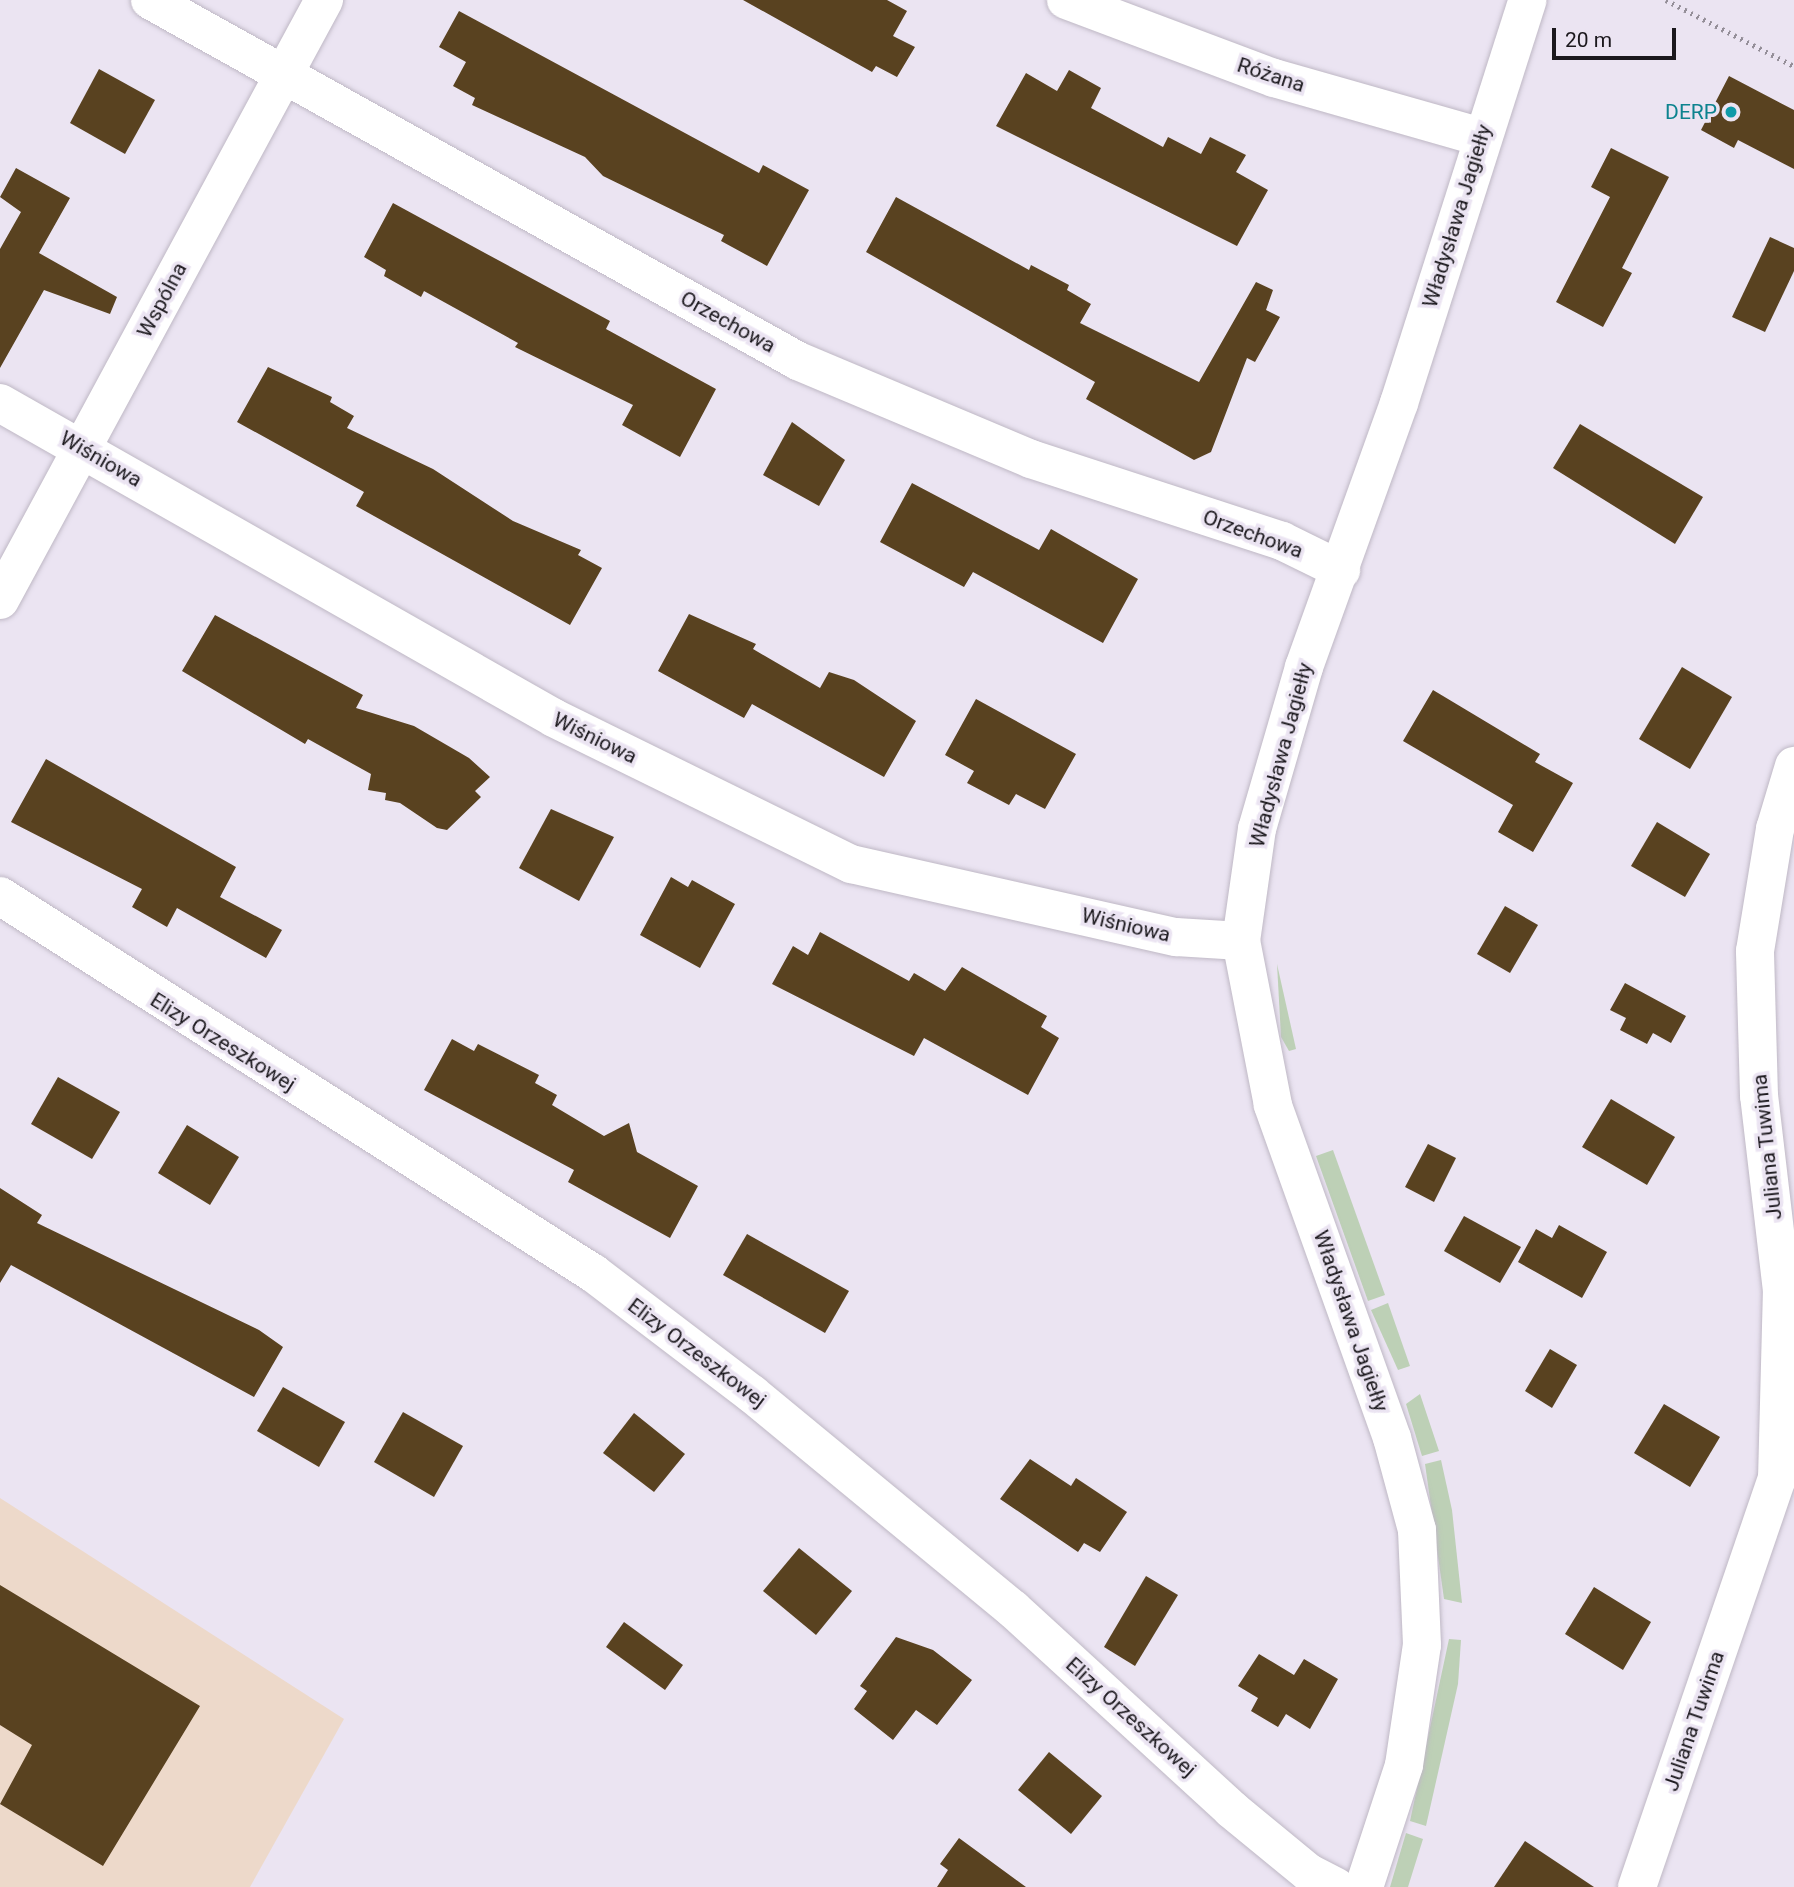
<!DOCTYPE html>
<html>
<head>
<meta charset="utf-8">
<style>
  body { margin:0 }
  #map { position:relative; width:1794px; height:1887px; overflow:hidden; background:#ebe4f2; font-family:Roboto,sans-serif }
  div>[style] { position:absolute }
  .industrial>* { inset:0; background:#edd9ca }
  .green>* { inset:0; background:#bdd0b6 }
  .building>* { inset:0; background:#594220 }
  .path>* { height:4.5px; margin-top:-2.25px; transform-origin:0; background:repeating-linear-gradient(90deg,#948e98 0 2px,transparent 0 7px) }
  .roads { filter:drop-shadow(0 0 2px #bfb8c5) drop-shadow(0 0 2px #bfb8c5) }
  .minor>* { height:38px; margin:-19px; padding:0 19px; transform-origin:19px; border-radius:19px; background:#fff }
  .dots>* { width:19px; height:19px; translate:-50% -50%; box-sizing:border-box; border:4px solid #ebe4f2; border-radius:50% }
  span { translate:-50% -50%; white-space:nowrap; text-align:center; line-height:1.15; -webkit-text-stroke:7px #ebe4f2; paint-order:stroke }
  .street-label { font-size:21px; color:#1b181d }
  .culture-label { font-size:21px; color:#0d838f }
  .right { translate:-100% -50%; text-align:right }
  .scale { position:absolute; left:1552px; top:28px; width:124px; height:32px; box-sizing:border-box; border:4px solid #1b181d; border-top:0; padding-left:9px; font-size:21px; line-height:24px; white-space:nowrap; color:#1b181d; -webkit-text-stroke:5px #ebe4f2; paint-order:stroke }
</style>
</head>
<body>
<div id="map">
  <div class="industrial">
    <i style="clip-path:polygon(0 1498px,344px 1719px,250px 1887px,0 1887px)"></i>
  </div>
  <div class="green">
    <i style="clip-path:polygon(1277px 964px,1296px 1049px,1289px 1051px,1281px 1037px)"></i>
    <i style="clip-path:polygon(1333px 1150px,1385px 1295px,1368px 1301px,1316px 1156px)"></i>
    <i style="clip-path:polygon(1388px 1303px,1410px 1366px,1398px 1370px,1371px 1310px)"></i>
    <i style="clip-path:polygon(1420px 1394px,1439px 1451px,1422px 1456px,1406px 1404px)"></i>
    <i style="clip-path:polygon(1441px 1460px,1452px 1510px,1462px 1603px,1444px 1599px,1425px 1464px)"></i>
    <i style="clip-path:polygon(1449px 1639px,1461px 1640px,1458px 1684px,1426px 1826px,1410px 1821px)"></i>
    <i style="clip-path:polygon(1406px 1833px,1423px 1839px,1408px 1887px,1390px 1887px)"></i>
  </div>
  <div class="building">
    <i style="clip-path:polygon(743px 0,887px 0,907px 11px,893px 36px,915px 47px,897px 77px,876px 66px,872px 72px)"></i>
    <i style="clip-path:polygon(459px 11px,759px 173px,763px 165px,809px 190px,767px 266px,721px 241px,724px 235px,603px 176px,585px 157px,472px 105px,475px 98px,453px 86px,466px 62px,439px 47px)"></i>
    <i style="clip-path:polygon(99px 69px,155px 100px,125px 154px,70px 123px)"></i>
    <i style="clip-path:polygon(1069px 70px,1101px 88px,1091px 108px,1163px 147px,1168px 137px,1201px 154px,1210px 137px,1246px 155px,1236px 172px,1268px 190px,1237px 246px,996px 126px,1026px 73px,1057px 91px)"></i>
    <i style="clip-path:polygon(1729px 76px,1794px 110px,1794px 169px,1738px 140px,1734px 148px,1701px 130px)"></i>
    <i style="clip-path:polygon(1611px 148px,1669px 177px,1622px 268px,1632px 273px,1603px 327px,1556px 302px,1610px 197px,1591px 187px)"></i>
    <i style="clip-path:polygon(16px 168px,70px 198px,39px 253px,117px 297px,110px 314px,44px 290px,0 368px,0 249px,21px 212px,0 197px)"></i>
    <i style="clip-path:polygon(896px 197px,1029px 270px,1031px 265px,1069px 285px,1067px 290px,1091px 304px,1080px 323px,1199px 382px,1256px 282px,1273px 290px,1266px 310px,1280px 317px,1255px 362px,1247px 358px,1211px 452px,1194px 460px,1086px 399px,1095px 382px,866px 252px)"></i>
    <i style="clip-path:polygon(393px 203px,610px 321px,606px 329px,716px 389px,680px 457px,622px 425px,633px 405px,515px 347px,518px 343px,424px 291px,421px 297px,384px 276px,386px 270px,364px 257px)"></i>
    <i style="clip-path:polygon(1770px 237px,1794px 248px,1794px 271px,1765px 332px,1732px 317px)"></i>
    <i style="clip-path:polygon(268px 367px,332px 397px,330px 402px,354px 416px,347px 428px,433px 469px,513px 521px,581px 550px,578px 555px,602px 568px,570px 625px,356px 506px,364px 492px,237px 422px)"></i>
    <i style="clip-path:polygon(792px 422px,845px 460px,819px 506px,763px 475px)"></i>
    <i style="clip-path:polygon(1580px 424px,1703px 497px,1675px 544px,1553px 468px)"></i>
    <i style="clip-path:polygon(912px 483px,1039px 550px,1051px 529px,1138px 579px,1103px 643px,973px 572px,964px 587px,880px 542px)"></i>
    <i style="clip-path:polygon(689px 614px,756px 644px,753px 649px,820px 688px,829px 672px,854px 680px,916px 721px,884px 777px,752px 704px,744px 718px,658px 671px)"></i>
    <i style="clip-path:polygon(215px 615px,363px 695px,356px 708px,414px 726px,469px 758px,490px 777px,475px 791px,481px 797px,447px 830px,437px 828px,400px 803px,385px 800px,386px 793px,368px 790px,371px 774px,308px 739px,305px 744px,182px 671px)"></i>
    <i style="clip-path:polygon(1682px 667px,1732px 697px,1690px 769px,1639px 739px)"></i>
    <i style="clip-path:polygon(1433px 690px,1540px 754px,1535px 762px,1573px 783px,1533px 852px,1498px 832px,1513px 805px,1403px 741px)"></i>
    <i style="clip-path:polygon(976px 699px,1076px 754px,1045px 809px,1016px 794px,1009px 805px,967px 783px,974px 771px,945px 755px)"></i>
    <i style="clip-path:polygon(46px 759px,236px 867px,220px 897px,282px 930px,266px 958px,177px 908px,167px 927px,132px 907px,142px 889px,11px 822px)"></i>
    <i style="clip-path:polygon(551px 809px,614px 837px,579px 901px,519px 868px)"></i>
    <i style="clip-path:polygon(1657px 822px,1710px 854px,1685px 897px,1631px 866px)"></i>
    <i style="clip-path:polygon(671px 877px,688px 887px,692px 880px,735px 904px,700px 968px,640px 935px)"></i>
    <i style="clip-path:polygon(1505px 906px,1538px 925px,1510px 973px,1477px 954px)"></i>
    <i style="clip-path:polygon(820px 932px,909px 981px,914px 973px,945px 991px,962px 967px,1047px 1016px,1041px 1027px,1059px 1038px,1028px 1095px,924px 1038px,914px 1056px,772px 984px,793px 946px,808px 955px)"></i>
    <i style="clip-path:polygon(1625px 983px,1686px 1016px,1671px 1043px,1653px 1033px,1647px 1044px,1620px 1030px,1626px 1018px,1610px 1010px)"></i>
    <i style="clip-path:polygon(452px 1039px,474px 1051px,478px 1044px,539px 1075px,535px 1083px,557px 1095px,552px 1105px,604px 1136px,629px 1123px,637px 1152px,698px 1186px,670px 1238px,568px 1182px,574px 1170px,424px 1090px)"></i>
    <i style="clip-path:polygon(58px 1077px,120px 1112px,92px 1159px,31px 1124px)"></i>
    <i style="clip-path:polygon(1611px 1099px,1675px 1137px,1647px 1185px,1582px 1147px)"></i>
    <i style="clip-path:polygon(187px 1125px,239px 1157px,210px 1205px,158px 1173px)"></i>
    <i style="clip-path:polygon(1428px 1144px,1456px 1158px,1434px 1202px,1405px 1187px)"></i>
    <i style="clip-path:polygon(0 1188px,42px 1215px,37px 1223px,259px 1330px,283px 1347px,254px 1397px,11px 1265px,0 1283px)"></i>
    <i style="clip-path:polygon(1464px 1216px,1521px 1247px,1500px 1283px,1444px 1251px)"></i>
    <i style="clip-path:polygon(1559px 1225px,1607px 1252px,1582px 1298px,1518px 1262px,1536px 1229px,1552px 1238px)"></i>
    <i style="clip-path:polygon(747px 1234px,849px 1291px,825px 1333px,723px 1275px)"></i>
    <i style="clip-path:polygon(1550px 1349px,1577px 1365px,1552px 1408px,1525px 1391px)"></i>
    <i style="clip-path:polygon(283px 1387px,345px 1422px,319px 1467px,257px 1431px)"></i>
    <i style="clip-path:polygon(1664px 1404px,1720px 1437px,1690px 1487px,1634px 1453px)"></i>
    <i style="clip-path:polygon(403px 1412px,463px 1446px,434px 1497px,374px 1462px)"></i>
    <i style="clip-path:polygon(634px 1413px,685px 1454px,654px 1492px,603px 1453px)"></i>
    <i style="clip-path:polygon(1030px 1459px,1071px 1486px,1076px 1478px,1127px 1512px,1100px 1552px,1084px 1543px,1078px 1552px,1000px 1499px)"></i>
    <i style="clip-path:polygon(799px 1548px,852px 1591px,816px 1635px,763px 1591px)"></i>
    <i style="clip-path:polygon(1146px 1576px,1178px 1595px,1135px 1666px,1104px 1647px)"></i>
    <i style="clip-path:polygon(0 1585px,200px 1706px,103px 1866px,0 1804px,32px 1745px,0 1725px)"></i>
    <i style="clip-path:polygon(1594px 1587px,1651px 1622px,1623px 1670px,1565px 1634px)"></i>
    <i style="clip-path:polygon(624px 1622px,683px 1665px,665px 1690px,606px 1647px)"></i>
    <i style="clip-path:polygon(896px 1637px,933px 1650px,972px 1680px,937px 1725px,916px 1710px,893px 1740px,854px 1709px,867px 1691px,860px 1686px)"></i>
    <i style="clip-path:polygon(1259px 1654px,1294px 1675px,1304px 1659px,1338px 1679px,1310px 1729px,1286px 1714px,1278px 1727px,1251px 1711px,1258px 1698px,1238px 1686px)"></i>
    <i style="clip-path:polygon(1049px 1752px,1102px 1796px,1071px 1834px,1018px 1790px)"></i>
    <i style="clip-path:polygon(959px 1838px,1026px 1887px,937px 1887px,948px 1870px,940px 1864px)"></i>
    <i style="clip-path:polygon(1525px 1841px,1594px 1887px,1494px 1887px)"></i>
  </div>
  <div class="path">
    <i style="left:1666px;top:0;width:144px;rotate:27.3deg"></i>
  </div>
  <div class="roads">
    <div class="minor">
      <i style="left:150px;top:0;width:742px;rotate:29.12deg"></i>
      <i style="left:798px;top:361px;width:253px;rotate:22.8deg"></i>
      <i style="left:1031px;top:459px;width:264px;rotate:18.1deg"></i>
      <i style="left:1282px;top:541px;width:66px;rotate:26.2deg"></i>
      <i style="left:1066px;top:0;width:222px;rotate:20.6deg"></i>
      <i style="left:1274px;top:78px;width:215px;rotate:15.9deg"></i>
      <i style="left:0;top:403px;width:637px;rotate:29.62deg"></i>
      <i style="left:554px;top:718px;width:331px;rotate:26.2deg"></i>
      <i style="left:851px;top:864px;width:333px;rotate:12.7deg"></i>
      <i style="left:1176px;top:937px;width:65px;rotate:3.5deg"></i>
      <i style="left:0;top:600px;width:682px;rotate:-61.63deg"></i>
      <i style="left:0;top:896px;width:703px;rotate:32.45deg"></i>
      <i style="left:593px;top:1273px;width:200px;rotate:37.3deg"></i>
      <i style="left:752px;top:1394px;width:338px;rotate:39.5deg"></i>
      <i style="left:1013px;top:1609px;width:296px;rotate:42.5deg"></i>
      <i style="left:1231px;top:1809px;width:101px;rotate:39.4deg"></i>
      <i style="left:1309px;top:1873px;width:30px;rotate:27deg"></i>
      <i style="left:1364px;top:1887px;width:128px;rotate:-71.8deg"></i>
      <i style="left:1404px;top:1765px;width:121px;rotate:-81.5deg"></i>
      <i style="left:1422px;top:1645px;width:115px;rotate:-92.5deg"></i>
      <i style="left:1417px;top:1530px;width:95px;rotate:-105.2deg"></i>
      <i style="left:1392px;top:1438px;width:354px;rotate:-109.7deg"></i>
      <i style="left:1273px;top:1105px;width:167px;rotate:-101deg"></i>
      <i style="left:1241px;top:941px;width:113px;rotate:-81.9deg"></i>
      <i style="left:1257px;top:829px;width:169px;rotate:-73.8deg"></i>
      <i style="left:1304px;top:667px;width:281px;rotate:-70.2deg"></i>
      <i style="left:1399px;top:403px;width:423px;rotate:-72.3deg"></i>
      <i style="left:1637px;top:1887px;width:431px;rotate:-71.1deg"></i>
      <i style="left:1777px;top:1479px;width:188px;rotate:-88.5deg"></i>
      <i style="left:1782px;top:1291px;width:196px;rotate:-96.7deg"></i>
      <i style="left:1759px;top:1096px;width:145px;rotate:-91.6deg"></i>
      <i style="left:1755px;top:951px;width:124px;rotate:-80.7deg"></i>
      <i style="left:1775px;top:829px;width:66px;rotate:-73.2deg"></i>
    </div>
  </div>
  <div class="dots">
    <i style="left:1731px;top:112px;background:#0f9aa8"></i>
  </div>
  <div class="street-label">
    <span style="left:1271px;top:75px;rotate:18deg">Różana</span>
    <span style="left:1457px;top:216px;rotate:-73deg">Władysława Jagiełły</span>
    <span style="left:162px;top:300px;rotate:-62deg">Wspólna</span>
    <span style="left:728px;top:322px;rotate:29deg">Orzechowa</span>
    <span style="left:101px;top:459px;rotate:30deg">Wiśniowa</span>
    <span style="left:1253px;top:534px;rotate:20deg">Orzechowa</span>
    <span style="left:595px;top:738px;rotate:26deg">Wiśniowa</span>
    <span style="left:1281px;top:755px;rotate:-75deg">Władysława Jagiełły</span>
    <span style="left:1126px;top:925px;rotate:13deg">Wiśniowa</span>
    <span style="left:223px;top:1042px;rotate:32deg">Elizy Orzeszkowej</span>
    <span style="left:1767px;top:1147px;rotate:-96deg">Juliana Tuwima</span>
    <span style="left:1351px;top:1321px;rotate:71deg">Władysława Jagiełły</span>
    <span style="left:697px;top:1353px;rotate:37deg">Elizy Orzeszkowej</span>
    <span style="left:1131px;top:1717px;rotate:42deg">Elizy Orzeszkowej</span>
    <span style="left:1694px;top:1721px;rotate:-71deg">Juliana Tuwima</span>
  </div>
  <div class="culture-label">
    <span class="right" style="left:1717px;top:112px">DERP</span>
  </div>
  <div class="scale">20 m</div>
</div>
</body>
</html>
